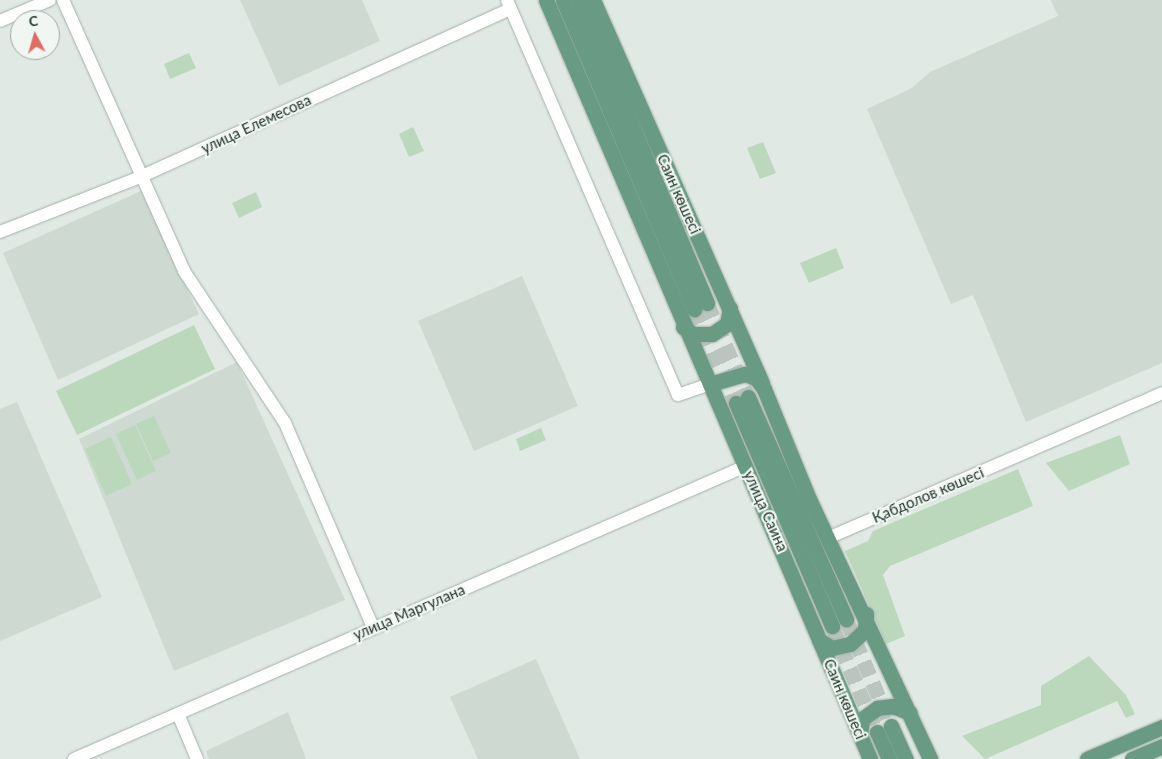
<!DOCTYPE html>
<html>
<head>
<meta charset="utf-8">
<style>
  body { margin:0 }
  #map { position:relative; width:1162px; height:759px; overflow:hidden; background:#e0e9e3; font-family:Lato,sans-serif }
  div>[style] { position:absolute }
  .built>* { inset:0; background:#ced9d2 }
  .green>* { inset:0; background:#bbd8bd }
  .major-tunnel>* { height:15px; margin-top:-7.5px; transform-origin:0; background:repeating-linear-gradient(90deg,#bac5bf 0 15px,transparent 0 23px) }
  .roads { filter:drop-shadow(0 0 1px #a4b0a9) drop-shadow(0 0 1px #a4b0a9) }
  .minor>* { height:12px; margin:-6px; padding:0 6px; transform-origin:6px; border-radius:6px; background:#fff }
  .major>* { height:15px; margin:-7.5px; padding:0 7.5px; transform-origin:7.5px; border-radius:7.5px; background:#699a83 }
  span { translate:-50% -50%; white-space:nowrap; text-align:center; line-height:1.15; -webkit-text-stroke:4.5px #f0f6f2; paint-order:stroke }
  .street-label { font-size:15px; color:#23372e }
  .north { position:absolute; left:10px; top:10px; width:50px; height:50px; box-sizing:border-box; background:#f0f6f2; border:1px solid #9eaaa4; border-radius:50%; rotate:354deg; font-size:14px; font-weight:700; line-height:20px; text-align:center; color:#23372e }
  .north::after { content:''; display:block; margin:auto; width:18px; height:22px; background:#e26b65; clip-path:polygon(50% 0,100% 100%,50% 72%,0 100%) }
</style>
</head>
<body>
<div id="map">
  <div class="built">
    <i style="clip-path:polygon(240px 0,362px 0,380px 41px,279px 86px)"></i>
    <i style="clip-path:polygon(1051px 0,1162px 0,1162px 363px,1026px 422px,973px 295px,951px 304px,867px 109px,912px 88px,930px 72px,1058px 16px)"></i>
    <i style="clip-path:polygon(141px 191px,199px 314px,58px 380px,3px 253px)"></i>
    <i style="clip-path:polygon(522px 276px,578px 406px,474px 451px,418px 321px)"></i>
    <i style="clip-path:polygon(237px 362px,345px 600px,174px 671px,79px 439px)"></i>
    <i style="clip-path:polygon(17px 402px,102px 597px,0 641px,0 409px)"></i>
    <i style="clip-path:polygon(536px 659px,580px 759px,478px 759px,450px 697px)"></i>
    <i style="clip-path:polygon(288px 712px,306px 759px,209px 759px,206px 751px)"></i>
  </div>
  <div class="green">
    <i style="clip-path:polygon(189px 53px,196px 68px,170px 79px,164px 64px)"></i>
    <i style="clip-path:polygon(413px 127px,424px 151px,409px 157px,399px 134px)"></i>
    <i style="clip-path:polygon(763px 142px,776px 173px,760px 179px,747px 148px)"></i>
    <i style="clip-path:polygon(256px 192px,262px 207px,239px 218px,232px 203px)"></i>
    <i style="clip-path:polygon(836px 248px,844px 268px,809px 283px,800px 263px)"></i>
    <i style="clip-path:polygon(194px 325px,215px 369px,77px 435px,56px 391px)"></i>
    <i style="clip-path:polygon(154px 416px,171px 453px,153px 461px,136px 424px)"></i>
    <i style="clip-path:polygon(135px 425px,156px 471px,137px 480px,116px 434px)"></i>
    <i style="clip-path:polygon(541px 428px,546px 440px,520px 451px,516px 439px)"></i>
    <i style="clip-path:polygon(1120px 435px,1130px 464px,1069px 491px,1046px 463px)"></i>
    <i style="clip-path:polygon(111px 437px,132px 484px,106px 496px,85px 449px)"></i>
    <i style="clip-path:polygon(1018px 469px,1033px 506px,890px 566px,883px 575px,905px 636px,886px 644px,845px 551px,868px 541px,873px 531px)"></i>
    <i style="clip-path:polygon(1089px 656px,1126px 695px,1135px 714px,1126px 718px,1117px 701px,985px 759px,962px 736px,1041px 705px,1041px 686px)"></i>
  </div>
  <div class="major-tunnel">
    <i style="left:707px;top:303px;width:103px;rotate:66.4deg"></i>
    <i style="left:694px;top:309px;width:103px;rotate:65.9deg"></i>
    <i style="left:846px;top:619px;width:116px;rotate:67.2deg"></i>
    <i style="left:832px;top:626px;width:115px;rotate:67deg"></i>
  </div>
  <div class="roads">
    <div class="minor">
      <i style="left:63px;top:0;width:297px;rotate:65.9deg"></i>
      <i style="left:184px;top:271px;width:182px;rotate:56.4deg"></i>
      <i style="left:285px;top:423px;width:222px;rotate:66.7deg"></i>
      <i style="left:507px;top:0;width:430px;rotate:66.6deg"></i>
      <i style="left:678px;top:395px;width:34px;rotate:-19deg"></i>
      <i style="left:0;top:21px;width:54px;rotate:-22.8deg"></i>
      <i style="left:0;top:232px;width:150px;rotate:-21.4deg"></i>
      <i style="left:140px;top:177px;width:406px;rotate:-24.4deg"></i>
      <i style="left:830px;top:537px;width:362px;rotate:-23.4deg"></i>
      <i style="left:178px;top:714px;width:49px;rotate:67.1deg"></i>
      <i style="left:74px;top:759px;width:733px;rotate:-23.56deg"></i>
    </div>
    <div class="major">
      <i style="left:546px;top:0;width:825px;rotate:66.88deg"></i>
      <i style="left:563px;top:0;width:336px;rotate:67deg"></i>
      <i style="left:579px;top:0;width:329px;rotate:67.1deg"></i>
      <i style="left:593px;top:0;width:419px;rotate:66.2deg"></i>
      <i style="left:683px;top:327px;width:12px;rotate:35deg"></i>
      <i style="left:693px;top:334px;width:19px"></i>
      <i style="left:712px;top:334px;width:18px;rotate:-34deg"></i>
      <i style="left:727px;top:324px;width:16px;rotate:-79deg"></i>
      <i style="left:710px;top:384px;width:36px;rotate:-16deg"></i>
      <i style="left:745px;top:374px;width:12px;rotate:20deg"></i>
      <i style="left:756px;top:378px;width:14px;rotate:54deg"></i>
      <i style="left:764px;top:389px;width:119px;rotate:67.8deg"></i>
      <i style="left:809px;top:499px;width:287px;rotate:65deg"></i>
      <i style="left:748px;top:397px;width:243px;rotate:66.2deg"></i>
      <i style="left:736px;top:403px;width:243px;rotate:66.7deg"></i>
      <i style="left:819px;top:640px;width:15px;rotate:32deg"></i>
      <i style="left:832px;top:648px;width:18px;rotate:-13deg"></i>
      <i style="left:850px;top:644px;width:21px;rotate:-43deg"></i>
      <i style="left:865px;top:630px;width:16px;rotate:-86deg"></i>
      <i style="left:891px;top:726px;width:36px;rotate:66deg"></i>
      <i style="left:877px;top:732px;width:30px;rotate:66deg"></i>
      <i style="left:860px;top:735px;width:16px;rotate:-83deg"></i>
      <i style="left:862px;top:719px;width:19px;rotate:-36deg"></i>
      <i style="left:877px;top:708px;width:16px;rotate:-7deg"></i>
      <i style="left:893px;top:706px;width:18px;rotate:22deg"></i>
      <i style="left:1087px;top:759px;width:82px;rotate:-23.1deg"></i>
      <i style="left:1132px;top:759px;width:33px;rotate:-23deg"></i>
    </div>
  </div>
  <div class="street-label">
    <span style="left:256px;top:124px;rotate:-25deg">улица Елемесова</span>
    <span style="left:679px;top:194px;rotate:66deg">Саин көшесі</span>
    <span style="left:928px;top:495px;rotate:-23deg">Қабдолов көшесі</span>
    <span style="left:766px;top:511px;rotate:66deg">улица Саина</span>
    <span style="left:409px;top:612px;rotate:-23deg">улица Маргулана</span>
    <span style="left:845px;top:699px;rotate:67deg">Саин көшесі</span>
  </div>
  <div class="north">С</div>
</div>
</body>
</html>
